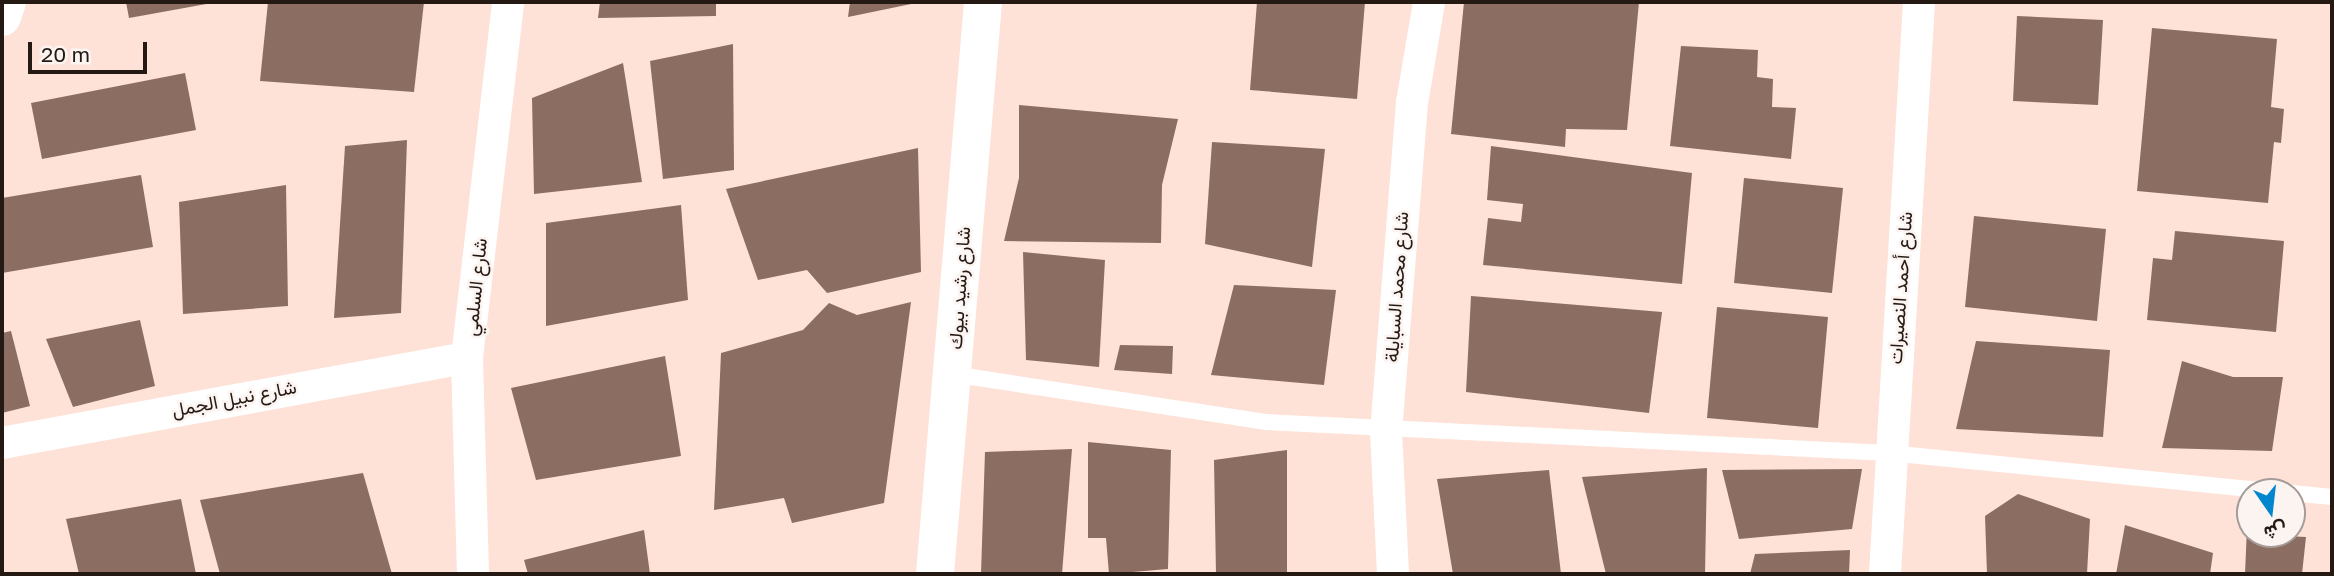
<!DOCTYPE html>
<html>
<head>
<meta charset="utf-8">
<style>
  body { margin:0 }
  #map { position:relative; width:2334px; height:576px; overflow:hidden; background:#fee2d7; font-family:"Golos Text",Vazirmatn,sans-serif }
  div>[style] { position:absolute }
  .building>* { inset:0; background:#8c6d62 }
  .service>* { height:16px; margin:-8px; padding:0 8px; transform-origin:8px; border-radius:8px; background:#fff }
  .minor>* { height:32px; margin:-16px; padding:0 16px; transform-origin:16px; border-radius:16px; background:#fff }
  .tertiary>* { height:38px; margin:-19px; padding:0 19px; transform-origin:19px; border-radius:19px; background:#fff }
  span { translate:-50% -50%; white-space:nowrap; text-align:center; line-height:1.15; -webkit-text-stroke:5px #fbf4f1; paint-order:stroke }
  .street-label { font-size:19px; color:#251914 }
  .frame { position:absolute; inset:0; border:4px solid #251914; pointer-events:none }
  .north { position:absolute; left:2236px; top:478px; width:70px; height:70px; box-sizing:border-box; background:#fbf4f1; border:2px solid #a59c99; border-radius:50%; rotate:166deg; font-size:19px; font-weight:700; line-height:28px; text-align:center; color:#251914 }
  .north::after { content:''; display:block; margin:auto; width:24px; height:32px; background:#0287ce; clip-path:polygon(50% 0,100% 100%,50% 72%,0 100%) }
  .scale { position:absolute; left:28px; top:42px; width:119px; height:32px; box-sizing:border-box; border:4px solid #251914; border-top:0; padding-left:9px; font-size:21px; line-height:24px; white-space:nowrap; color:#251914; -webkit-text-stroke:5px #fbf4f1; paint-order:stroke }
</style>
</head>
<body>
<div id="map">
  <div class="building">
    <i style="clip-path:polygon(126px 2px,212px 2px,212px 3px,129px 18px)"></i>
    <i style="clip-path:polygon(268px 2px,424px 2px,414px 92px,260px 81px)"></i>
    <i style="clip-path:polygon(600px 2px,716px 2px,716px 16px,598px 18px)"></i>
    <i style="clip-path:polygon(850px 2px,916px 2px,916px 3px,848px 17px)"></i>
    <i style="clip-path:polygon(1257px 2px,1365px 2px,1357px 99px,1250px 90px)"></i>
    <i style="clip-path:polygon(1464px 2px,1639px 2px,1627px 130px,1566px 129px,1565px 147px,1451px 134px)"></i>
    <i style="clip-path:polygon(2017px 16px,2103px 20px,2098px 105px,2013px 101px)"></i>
    <i style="clip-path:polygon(2152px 28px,2277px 39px,2271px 107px,2284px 109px,2281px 143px,2274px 142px,2268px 203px,2137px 191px)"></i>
    <i style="clip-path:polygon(733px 44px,734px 170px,663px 179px,650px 61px)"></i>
    <i style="clip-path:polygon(1681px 46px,1758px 50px,1757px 77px,1773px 79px,1772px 107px,1796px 108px,1791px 159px,1670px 146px)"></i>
    <i style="clip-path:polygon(623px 63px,642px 182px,534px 194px,532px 98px)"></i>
    <i style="clip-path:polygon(185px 73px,196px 130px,42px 159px,31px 103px)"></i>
    <i style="clip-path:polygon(1019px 105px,1178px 119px,1162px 185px,1161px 243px,1004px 241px,1019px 178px)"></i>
    <i style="clip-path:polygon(407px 140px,401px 313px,334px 318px,345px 146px)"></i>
    <i style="clip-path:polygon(1212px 142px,1325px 149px,1312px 267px,1205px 244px)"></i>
    <i style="clip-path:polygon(1491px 146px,1692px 173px,1682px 284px,1483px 265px,1488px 218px,1521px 222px,1523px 204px,1487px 200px)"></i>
    <i style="clip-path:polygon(918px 148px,921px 272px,827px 293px,807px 270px,758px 280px,726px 189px)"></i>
    <i style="clip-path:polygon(141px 175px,153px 247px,2px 273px,2px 198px)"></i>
    <i style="clip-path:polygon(1744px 178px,1843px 188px,1832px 293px,1734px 283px)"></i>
    <i style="clip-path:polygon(286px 185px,288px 306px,183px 314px,179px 202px)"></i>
    <i style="clip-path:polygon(681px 205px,688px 300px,546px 326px,546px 223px)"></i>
    <i style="clip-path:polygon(1974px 216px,2106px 229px,2097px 321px,1965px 307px)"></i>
    <i style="clip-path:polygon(2175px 231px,2284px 241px,2276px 332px,2147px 320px,2153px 258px,2172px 260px)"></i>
    <i style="clip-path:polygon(1023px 252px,1105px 260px,1099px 367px,1026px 360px)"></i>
    <i style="clip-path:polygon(1234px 285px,1336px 290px,1324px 385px,1211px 375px)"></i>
    <i style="clip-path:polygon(1471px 296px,1662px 312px,1649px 413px,1466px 392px)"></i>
    <i style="clip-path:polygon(911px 302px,884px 503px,792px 523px,784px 498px,714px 510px,721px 353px,803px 330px,829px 303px,857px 315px)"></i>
    <i style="clip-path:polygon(1717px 307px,1828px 317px,1818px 428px,1707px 418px)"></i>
    <i style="clip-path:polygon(140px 320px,155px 386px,73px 407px,46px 339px)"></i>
    <i style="clip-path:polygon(11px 331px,30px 406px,2px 413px,2px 333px)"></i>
    <i style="clip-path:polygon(1976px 341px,2110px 350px,2103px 437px,1956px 429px)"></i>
    <i style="clip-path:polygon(1120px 345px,1173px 346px,1172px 374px,1114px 370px)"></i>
    <i style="clip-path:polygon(665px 356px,681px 456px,536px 480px,511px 388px)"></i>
    <i style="clip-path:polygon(2182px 361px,2233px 377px,2283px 377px,2272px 451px,2162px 448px)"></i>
    <i style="clip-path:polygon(1088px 442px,1171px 450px,1168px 569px,1109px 574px,1106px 538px,1088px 538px)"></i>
    <i style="clip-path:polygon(1072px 449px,1062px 574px,981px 574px,985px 452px)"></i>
    <i style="clip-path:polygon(1287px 450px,1287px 574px,1216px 574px,1214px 460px)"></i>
    <i style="clip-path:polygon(1707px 468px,1705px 574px,1606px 574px,1582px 477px)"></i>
    <i style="clip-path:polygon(1862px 469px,1852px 529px,1739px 539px,1722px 470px)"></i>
    <i style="clip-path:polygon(1549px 470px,1561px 574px,1453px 574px,1437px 479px)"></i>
    <i style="clip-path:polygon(363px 473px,392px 574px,220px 574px,200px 500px)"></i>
    <i style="clip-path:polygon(2018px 494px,2090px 519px,2087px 574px,1987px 574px,1985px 516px)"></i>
    <i style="clip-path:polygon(181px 499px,196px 574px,79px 574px,66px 519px)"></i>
    <i style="clip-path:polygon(2125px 525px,2213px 553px,2210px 574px,2116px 574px)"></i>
    <i style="clip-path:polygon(2247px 527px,2250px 534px,2306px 537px,2302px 574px,2245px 574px)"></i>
    <i style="clip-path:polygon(644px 530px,650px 574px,528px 574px,524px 560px)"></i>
    <i style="clip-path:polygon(1850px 550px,1849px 574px,1750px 574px,1755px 554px)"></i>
  </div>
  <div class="service">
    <i style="left:952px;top:374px;width:317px;rotate:8.7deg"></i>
    <i style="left:1265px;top:422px;width:625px;rotate:2.84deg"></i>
    <i style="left:1889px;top:453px;width:393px;rotate:5.7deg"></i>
    <i style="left:2292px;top:493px;width:40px;rotate:5.7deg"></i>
  </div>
  <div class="minor">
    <i style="left:2px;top:443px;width:473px;rotate:-10.4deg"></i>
    <i style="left:473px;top:574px;width:216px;rotate:-91.6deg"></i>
    <i style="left:467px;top:358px;width:358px;rotate:-83.4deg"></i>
    <i style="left:1393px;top:574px;width:141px;rotate:-92.8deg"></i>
    <i style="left:1386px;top:433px;width:331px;rotate:-85.5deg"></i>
    <i style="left:1412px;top:103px;width:102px;rotate:-80.4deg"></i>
    <i style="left:1885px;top:574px;width:573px;rotate:-86.6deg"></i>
  </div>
  <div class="tertiary">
    <i style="left:2px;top:17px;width:16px;rotate:-72deg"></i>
    <i style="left:935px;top:574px;width:574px;rotate:-85.2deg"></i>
  </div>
  <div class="street-label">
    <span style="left:475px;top:287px;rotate:-84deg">شارع السلمي</span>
    <span style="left:1396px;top:287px;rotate:-86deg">شارع محمد السبايلة</span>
    <span style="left:959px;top:288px;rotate:-86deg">شارع رشيد بيوك</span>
    <span style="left:1900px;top:288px;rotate:-86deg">شارع أحمد النصيرات</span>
    <span style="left:234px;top:398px;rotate:-11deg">شارع نبيل الجمل</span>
  </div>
  <div class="frame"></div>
  <div class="north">ش</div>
  <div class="scale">20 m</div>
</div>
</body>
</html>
